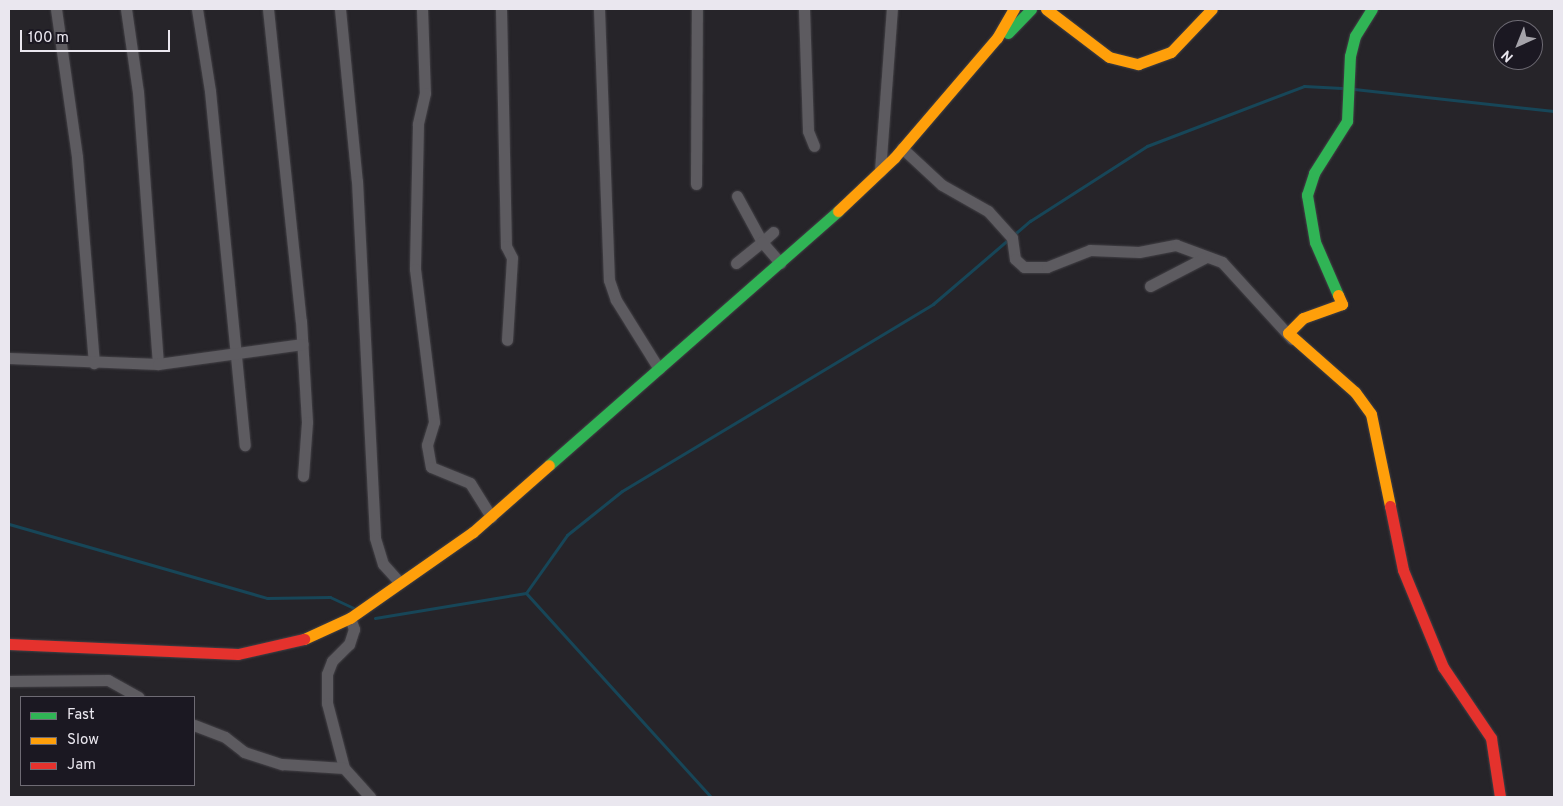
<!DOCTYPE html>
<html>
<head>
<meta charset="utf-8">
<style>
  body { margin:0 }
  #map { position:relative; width:1563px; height:806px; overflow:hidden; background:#262429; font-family:Overpass,sans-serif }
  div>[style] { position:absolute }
  .stream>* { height:3px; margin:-1.5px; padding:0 1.5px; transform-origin:1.5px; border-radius:1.5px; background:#174658 }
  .roads { filter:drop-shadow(0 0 1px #434146) drop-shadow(0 0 1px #434146) }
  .street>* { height:11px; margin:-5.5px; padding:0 5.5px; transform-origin:5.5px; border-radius:5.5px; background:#5d5b60 }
  .fast>* { height:11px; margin:-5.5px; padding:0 5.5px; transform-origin:5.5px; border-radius:5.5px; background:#30b455 }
  .slow>* { height:11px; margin:-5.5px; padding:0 5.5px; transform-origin:5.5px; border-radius:5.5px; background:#ff9f0a }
  .jam>* { height:11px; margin:-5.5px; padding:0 5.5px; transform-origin:5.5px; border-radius:5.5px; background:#e5322d }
  span { translate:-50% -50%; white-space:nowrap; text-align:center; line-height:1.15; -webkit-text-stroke:4px #1b1822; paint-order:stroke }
  .frame { position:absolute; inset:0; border:10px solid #eae7ef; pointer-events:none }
  .legend { position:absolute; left:20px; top:696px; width:175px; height:90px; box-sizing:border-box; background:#1b1822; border:1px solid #6e6b74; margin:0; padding:6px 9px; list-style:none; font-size:15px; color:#eae7ef }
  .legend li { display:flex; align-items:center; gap:10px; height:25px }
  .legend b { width:25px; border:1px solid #6e6b74 }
  .north { position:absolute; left:1493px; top:20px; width:50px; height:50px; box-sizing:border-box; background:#1b1822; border:1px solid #6e6b74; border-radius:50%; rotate:224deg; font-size:14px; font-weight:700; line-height:20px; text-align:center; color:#eae7ef }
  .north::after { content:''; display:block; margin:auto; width:18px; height:22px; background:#a5a3aa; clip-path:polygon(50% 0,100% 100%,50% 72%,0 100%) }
  .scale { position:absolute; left:20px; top:30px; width:150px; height:22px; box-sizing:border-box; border:2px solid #eae7ef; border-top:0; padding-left:6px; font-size:15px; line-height:18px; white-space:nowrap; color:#eae7ef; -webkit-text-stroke:4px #1b1822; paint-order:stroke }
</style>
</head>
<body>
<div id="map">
  <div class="stream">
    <i style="left:1354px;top:89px;width:201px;rotate:6.3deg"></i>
    <i style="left:9px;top:524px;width:268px;rotate:16deg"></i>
    <i style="left:267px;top:598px;width:63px;rotate:-0.9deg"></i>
    <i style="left:330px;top:597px;width:26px;rotate:25deg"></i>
    <i style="left:526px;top:593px;width:71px;rotate:-54.7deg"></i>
    <i style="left:567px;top:535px;width:70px;rotate:-38.7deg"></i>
    <i style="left:622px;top:491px;width:363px;rotate:-31deg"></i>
    <i style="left:933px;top:304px;width:128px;rotate:-40.6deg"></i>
    <i style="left:1030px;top:221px;width:139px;rotate:-32.7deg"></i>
    <i style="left:1147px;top:146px;width:168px;rotate:-20.9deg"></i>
    <i style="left:1304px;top:86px;width:38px;rotate:3deg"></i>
    <i style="left:375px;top:618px;width:153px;rotate:-9.4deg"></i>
    <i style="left:526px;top:593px;width:275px;rotate:47.8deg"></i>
  </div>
  <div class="roads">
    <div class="street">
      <i style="left:56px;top:9px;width:149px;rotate:81.9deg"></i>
      <i style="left:77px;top:157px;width:207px;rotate:85.3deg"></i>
      <i style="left:126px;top:9px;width:84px;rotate:81.8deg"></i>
      <i style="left:138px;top:92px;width:273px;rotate:85.8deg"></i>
      <i style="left:197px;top:9px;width:83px;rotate:81deg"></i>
      <i style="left:210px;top:91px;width:356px;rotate:84.4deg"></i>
      <i style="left:268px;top:9px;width:314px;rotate:84deg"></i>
      <i style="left:301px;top:321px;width:101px;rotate:86.6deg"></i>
      <i style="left:307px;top:422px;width:54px;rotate:94.2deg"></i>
      <i style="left:340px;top:9px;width:173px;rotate:84.4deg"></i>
      <i style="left:357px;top:181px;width:357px;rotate:87.1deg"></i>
      <i style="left:375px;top:538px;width:27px;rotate:73deg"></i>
      <i style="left:383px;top:564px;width:25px;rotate:48deg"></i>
      <i style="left:422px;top:9px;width:84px;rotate:88deg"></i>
      <i style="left:425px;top:93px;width:32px;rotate:103deg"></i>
      <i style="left:418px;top:124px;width:145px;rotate:91.2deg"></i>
      <i style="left:415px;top:269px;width:154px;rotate:82.9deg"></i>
      <i style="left:434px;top:422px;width:24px;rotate:107deg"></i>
      <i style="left:427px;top:445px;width:22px;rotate:80deg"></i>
      <i style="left:431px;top:467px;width:42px;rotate:22.3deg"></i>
      <i style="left:470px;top:483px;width:40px;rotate:58deg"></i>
      <i style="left:501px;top:9px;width:237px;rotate:88.8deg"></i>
      <i style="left:506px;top:246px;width:13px;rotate:63deg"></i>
      <i style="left:512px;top:258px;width:82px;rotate:93.5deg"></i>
      <i style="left:599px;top:9px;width:271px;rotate:87.9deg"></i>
      <i style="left:609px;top:280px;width:21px;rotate:71deg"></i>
      <i style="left:616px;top:300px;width:81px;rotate:58.1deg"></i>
      <i style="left:804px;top:9px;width:122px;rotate:88.1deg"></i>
      <i style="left:808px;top:131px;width:16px;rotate:68deg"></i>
      <i style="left:902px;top:148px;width:54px;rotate:42.8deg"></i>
      <i style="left:942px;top:185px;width:53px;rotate:29.5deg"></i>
      <i style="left:988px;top:211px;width:36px;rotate:48deg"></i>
      <i style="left:1012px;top:238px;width:21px;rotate:82deg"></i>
      <i style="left:1015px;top:259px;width:12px;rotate:42deg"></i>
      <i style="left:1024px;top:267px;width:23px"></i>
      <i style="left:1047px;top:267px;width:46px;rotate:-21.6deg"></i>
      <i style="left:1090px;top:250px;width:49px;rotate:2.3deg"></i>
      <i style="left:1139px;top:252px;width:38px;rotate:-11deg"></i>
      <i style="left:1176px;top:245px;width:49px;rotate:20.3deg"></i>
      <i style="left:1222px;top:262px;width:104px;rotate:47.7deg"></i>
      <i style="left:880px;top:171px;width:162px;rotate:-85.8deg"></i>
      <i style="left:696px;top:184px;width:175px;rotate:-89.7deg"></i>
      <i style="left:737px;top:196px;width:52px;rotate:61.5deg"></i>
      <i style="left:762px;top:242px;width:15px;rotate:-42deg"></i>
      <i style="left:736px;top:263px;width:33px;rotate:-39deg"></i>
      <i style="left:762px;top:242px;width:28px;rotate:49deg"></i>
      <i style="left:1150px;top:286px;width:63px;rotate:-27.4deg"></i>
      <i style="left:9px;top:358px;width:149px;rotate:2.3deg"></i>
      <i style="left:158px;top:364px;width:146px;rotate:-7.9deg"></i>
      <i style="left:350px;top:618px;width:12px;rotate:70deg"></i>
      <i style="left:354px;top:629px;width:16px;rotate:108deg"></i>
      <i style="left:349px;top:644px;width:24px;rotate:135deg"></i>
      <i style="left:332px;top:661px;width:14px;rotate:111deg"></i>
      <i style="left:327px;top:674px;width:29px;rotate:90deg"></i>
      <i style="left:327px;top:703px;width:67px;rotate:75.3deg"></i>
      <i style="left:344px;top:768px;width:39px;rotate:48deg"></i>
      <i style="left:9px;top:681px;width:99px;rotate:-0.6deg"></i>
      <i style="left:108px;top:680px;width:35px;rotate:29deg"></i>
      <i style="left:194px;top:725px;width:33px;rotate:21deg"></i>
      <i style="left:225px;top:737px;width:24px;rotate:38deg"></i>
      <i style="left:244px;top:752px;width:40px;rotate:18deg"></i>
      <i style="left:282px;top:764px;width:62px;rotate:3.7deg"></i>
    </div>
    <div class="fast">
      <i style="left:1008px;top:33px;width:33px;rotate:-46deg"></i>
      <i style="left:1338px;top:295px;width:58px;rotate:-113.5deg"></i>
      <i style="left:1315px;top:242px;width:48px;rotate:-99.7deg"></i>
      <i style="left:1307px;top:195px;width:23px;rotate:-72deg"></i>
      <i style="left:1314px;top:173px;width:62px;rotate:-57.6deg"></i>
      <i style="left:1347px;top:121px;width:65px;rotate:-87.4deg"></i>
      <i style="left:1350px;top:56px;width:21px;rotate:-76deg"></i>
      <i style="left:1355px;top:36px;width:32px;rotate:-58deg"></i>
      <i style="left:549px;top:465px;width:385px;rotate:-41.3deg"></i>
    </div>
    <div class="slow">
      <i style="left:1046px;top:9px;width:79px;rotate:37.3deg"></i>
      <i style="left:1109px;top:57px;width:30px;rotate:14deg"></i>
      <i style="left:1138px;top:64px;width:35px;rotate:-20deg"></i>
      <i style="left:1171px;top:52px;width:59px;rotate:-46.4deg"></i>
      <i style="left:838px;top:211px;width:77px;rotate:-43.4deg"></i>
      <i style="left:894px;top:158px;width:158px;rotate:-49.4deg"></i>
      <i style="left:997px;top:38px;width:34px;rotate:-60deg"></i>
      <i style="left:1338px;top:295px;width:10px;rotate:66deg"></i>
      <i style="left:1342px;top:304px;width:41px;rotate:160.3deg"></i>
      <i style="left:1303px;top:318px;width:21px;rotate:135deg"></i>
      <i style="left:1288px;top:333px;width:89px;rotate:41.4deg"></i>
      <i style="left:1355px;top:392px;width:27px;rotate:54deg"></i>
      <i style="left:1371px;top:414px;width:94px;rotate:78.3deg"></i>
      <i style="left:304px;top:639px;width:51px;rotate:-24.5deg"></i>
      <i style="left:350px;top:618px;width:150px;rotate:-35deg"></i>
      <i style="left:473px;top:532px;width:101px;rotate:-41.4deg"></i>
    </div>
    <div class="jam">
      <i style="left:1390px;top:506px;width:65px;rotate:78.5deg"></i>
      <i style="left:1403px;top:570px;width:105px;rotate:67.6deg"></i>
      <i style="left:1443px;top:667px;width:86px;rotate:55.9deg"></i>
      <i style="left:1491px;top:738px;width:60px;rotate:81.3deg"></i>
      <i style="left:9px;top:644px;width:229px;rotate:2.5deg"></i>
      <i style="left:238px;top:654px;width:68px;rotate:-12.8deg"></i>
    </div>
  </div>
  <div class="frame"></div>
  <ul class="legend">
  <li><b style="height:6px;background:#30b455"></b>Fast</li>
  <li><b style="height:6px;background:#ff9f0a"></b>Slow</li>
  <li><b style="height:6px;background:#e5322d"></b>Jam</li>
  </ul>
  <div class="north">N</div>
  <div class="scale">100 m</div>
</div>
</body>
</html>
